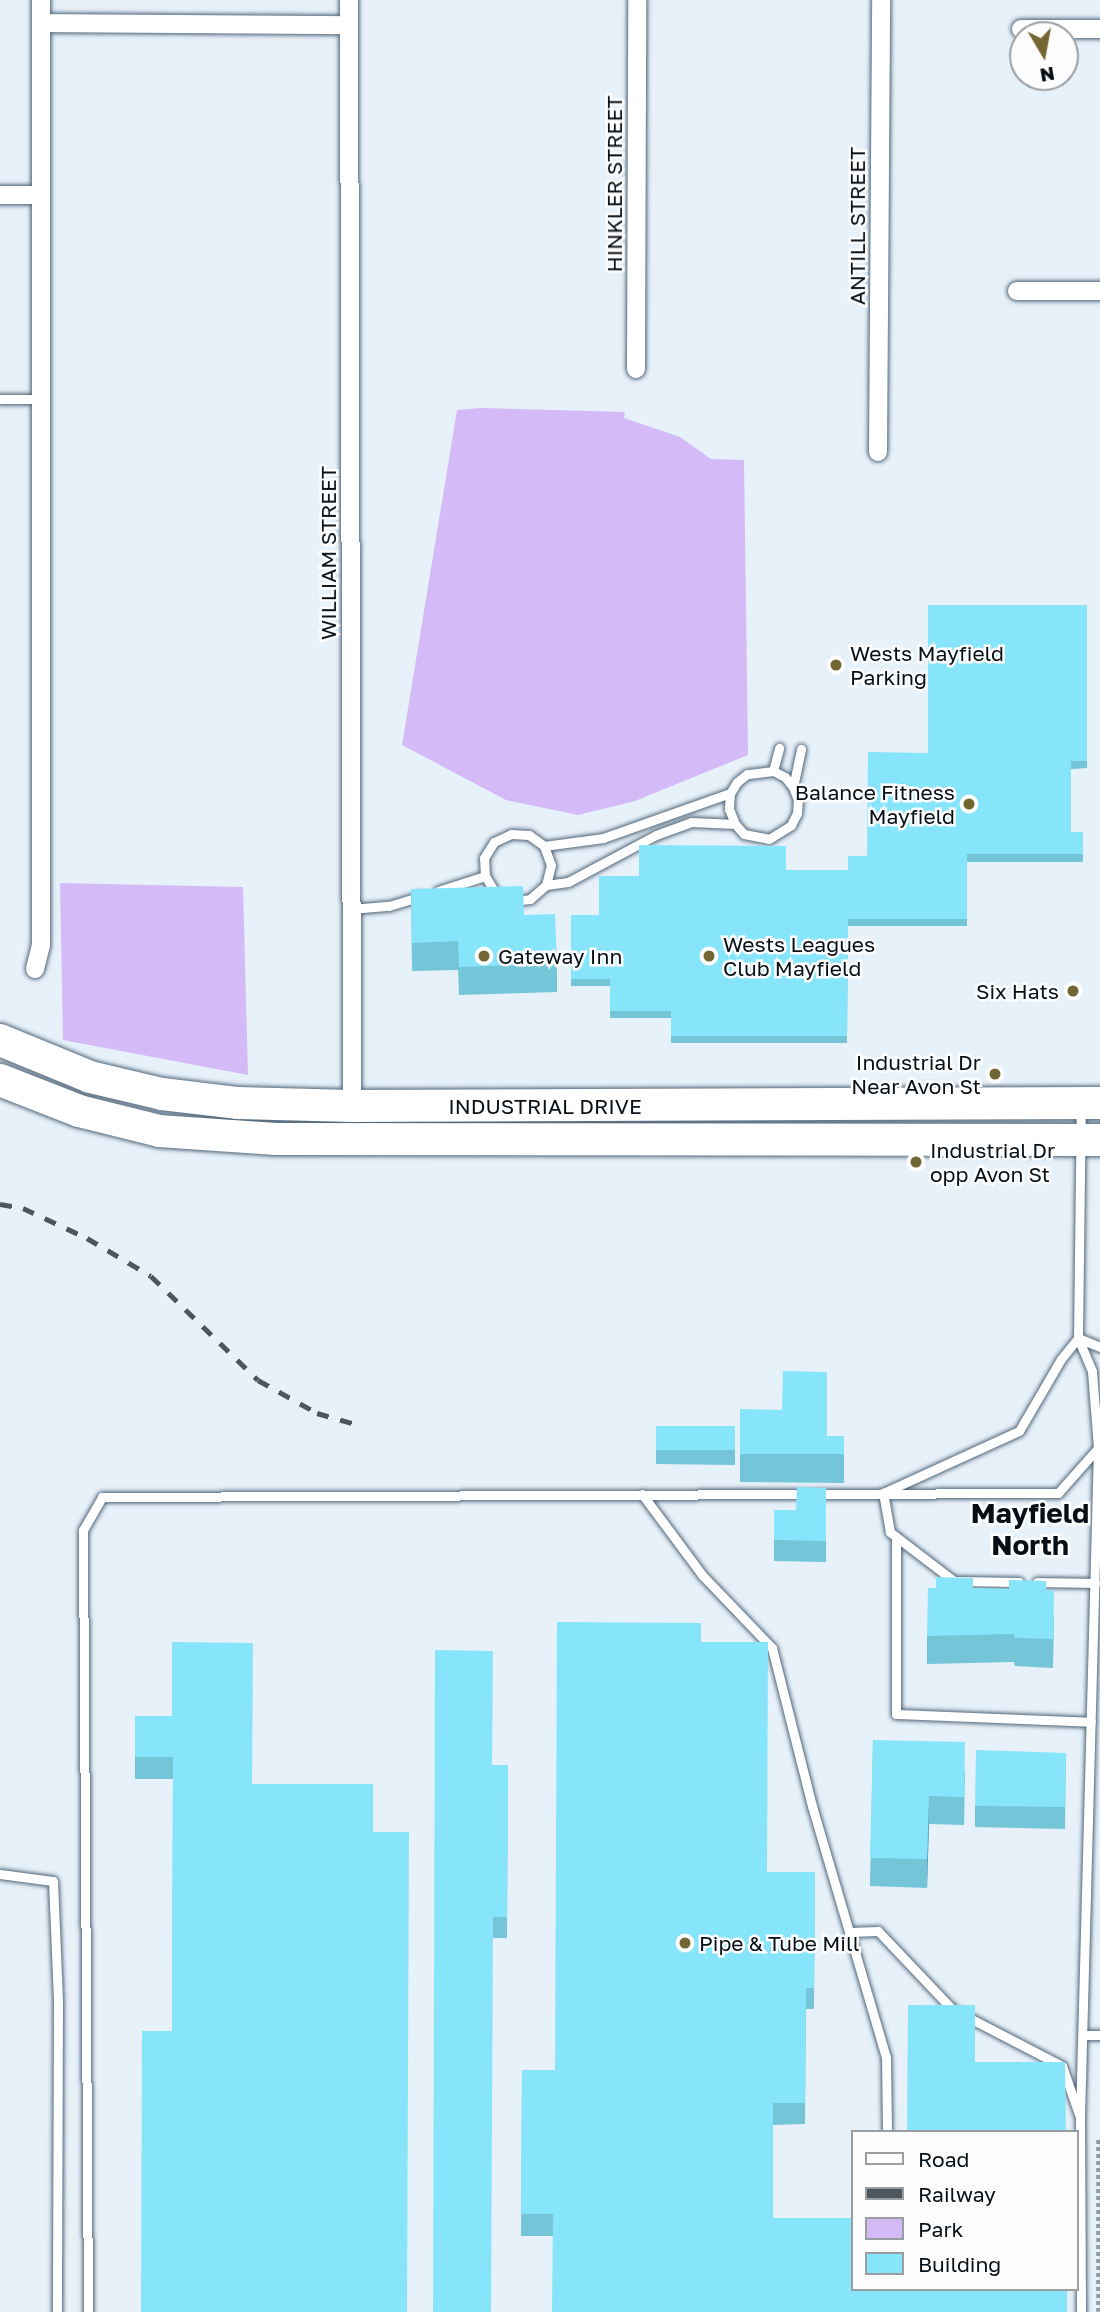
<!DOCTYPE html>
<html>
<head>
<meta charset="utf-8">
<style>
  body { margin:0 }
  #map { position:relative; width:1100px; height:2312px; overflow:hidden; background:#e7f1fa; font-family:"Golos Text",sans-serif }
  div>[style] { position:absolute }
  .green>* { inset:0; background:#d4bbf8 }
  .path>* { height:3.5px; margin-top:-1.75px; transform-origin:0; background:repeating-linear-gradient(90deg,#9099a2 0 3.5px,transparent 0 7px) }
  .roads { filter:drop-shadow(0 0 2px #51677a) drop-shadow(0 0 2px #51677a) }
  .lane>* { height:9px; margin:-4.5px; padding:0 4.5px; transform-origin:4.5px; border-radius:4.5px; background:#fff }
  .street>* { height:18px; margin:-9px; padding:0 9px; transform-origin:9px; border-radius:9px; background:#fff }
  .highway>* { height:32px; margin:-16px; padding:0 16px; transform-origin:16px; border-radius:16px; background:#fff }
  .rail>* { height:5px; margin-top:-2.5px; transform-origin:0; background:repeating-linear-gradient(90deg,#4d565e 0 12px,transparent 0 24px) }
  .wall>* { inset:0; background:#74c5d8 }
  .shaded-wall>* { inset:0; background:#5ea0b0 }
  .building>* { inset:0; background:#87e5fb }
  .dots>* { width:19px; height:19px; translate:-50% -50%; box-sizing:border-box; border:4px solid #fdfdfd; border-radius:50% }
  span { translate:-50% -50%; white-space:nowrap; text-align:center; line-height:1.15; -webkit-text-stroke:5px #fdfdfd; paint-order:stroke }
  .street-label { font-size:21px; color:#070f16 }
  .poi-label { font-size:21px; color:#070f16 }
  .left { translate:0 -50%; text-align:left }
  .right { translate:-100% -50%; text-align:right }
  .district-label { font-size:28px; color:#070f16; font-weight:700 }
  .legend { position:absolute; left:851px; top:2130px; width:228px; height:161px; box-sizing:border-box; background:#fdfdfd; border:2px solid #9b9ea1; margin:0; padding:9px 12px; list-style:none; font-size:21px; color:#070f16 }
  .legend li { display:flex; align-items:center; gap:14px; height:35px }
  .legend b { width:35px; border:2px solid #9b9ea1 }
  .north { position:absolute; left:1009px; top:21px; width:70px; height:70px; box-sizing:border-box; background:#fdfdfd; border:2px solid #9b9ea1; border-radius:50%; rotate:170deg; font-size:19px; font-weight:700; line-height:28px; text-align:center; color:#070f16 }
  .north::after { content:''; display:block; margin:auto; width:24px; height:32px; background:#726633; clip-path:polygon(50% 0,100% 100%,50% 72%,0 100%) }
</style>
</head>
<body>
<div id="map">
  <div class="green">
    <i style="clip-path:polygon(481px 408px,625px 412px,624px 418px,680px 437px,711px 459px,744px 460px,748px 755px,635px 801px,578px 815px,506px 800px,402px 745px,457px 410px)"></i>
    <i style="clip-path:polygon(60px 883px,243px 887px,248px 1075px,63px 1040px)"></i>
  </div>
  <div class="path">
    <i style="left:1098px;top:2312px;width:172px;rotate:-90deg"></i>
  </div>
  <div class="roads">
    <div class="lane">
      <i style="left:0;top:399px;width:40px"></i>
      <i style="left:773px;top:771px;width:24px;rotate:-75deg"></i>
      <i style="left:793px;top:787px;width:39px;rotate:-78deg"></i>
      <i style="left:544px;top:846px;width:60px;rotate:-7.7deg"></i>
      <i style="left:603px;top:838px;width:135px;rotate:-19.5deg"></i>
      <i style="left:438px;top:891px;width:49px;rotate:-17.7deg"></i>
      <i style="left:496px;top:894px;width:21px;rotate:-121deg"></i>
      <i style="left:485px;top:876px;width:18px;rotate:-93deg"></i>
      <i style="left:484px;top:858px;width:19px;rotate:-58deg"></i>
      <i style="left:494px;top:842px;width:19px;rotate:-25deg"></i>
      <i style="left:511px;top:834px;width:18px;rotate:3deg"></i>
      <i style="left:529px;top:835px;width:19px;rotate:36deg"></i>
      <i style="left:544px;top:846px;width:20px;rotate:70deg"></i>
      <i style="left:551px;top:865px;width:21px;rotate:104deg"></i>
      <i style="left:512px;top:901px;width:18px;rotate:-6deg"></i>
      <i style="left:530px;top:899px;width:21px;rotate:-41deg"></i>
      <i style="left:546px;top:885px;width:22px;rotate:-8deg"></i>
      <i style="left:568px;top:882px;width:100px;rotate:-28.1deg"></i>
      <i style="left:656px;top:835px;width:37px;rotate:-20deg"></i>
      <i style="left:691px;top:822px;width:44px;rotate:2.6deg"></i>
      <i style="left:735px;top:824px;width:13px;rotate:48deg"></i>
      <i style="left:744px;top:834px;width:25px;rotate:11deg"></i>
      <i style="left:769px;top:839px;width:26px;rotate:-32deg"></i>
      <i style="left:791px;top:825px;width:13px;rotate:-63deg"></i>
      <i style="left:797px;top:813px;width:13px;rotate:-86deg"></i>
      <i style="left:798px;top:800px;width:14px;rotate:-111deg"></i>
      <i style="left:793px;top:787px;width:13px;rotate:-129deg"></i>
      <i style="left:785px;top:777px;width:13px;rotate:-153deg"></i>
      <i style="left:773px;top:771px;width:26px;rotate:173deg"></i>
      <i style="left:747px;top:774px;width:13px;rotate:141deg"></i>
      <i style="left:737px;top:782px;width:13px;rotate:122deg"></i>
      <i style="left:730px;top:793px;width:16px;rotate:94deg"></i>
      <i style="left:729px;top:809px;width:16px;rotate:68deg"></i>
      <i style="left:351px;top:909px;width:38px;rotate:-5deg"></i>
      <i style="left:389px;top:906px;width:34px;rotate:-17deg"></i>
      <i style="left:642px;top:1494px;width:102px;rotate:53.4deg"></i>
      <i style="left:703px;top:1576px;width:100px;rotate:46.2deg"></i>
      <i style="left:772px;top:1648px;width:163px;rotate:75.8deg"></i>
      <i style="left:812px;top:1806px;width:262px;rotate:73.6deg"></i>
      <i style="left:886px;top:2057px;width:75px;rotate:89.2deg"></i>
      <i style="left:896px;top:1537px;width:177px;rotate:90deg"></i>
      <i style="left:896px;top:1714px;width:195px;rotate:2.3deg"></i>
      <i style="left:1019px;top:1582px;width:65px;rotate:-179.1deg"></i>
      <i style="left:954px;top:1581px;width:81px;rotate:-142.6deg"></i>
      <i style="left:890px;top:1532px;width:40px;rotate:-100deg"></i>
      <i style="left:883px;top:1493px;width:149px;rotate:-24.5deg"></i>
      <i style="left:1019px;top:1431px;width:83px;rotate:-59.7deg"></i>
      <i style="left:1061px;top:1359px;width:27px;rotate:-51deg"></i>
      <i style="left:1078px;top:1338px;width:24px;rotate:22deg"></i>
      <i style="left:1037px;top:1582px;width:58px;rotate:1deg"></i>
      <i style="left:0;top:1874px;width:53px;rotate:7.5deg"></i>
      <i style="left:53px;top:1881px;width:119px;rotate:87.6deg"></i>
      <i style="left:58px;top:2000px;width:312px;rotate:90.2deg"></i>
      <i style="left:849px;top:1932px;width:29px;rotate:-2deg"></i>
      <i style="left:878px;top:1931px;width:108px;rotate:46.5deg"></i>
      <i style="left:952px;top:2009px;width:124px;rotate:27.4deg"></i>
      <i style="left:1062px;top:2066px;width:54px;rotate:70.6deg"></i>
      <i style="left:1080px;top:2117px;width:195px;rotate:89.7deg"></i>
      <i style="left:1083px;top:2035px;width:17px"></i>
      <i style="left:1080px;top:2117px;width:669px;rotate:-88.46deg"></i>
      <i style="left:88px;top:2312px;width:782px;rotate:-90.37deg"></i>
      <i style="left:83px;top:1530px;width:38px;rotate:-60deg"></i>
      <i style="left:102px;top:1497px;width:956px;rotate:-0.24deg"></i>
      <i style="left:1058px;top:1493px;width:60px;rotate:-48.4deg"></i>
      <i style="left:1098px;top:1448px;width:77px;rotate:-94.5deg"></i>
      <i style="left:1092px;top:1371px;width:36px;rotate:-113deg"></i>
      <i style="left:1078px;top:1338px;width:230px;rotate:-89.3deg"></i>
    </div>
    <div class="street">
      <i style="left:349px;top:0;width:1106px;rotate:89.84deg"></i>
      <i style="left:41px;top:23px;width:308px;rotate:0.4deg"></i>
      <i style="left:1021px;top:29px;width:79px"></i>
      <i style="left:0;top:195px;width:39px"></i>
      <i style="left:1017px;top:291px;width:83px"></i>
      <i style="left:636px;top:369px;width:369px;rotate:-89.8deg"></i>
      <i style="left:878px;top:452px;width:452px;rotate:-89.6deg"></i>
      <i style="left:35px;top:969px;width:25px;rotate:-76deg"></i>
      <i style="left:41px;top:945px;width:945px;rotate:-90deg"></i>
    </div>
    <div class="highway">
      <i style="left:0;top:1040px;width:97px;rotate:22.3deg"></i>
      <i style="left:90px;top:1077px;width:74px;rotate:13.3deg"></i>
      <i style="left:162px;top:1094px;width:77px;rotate:6.8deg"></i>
      <i style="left:238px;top:1103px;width:114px;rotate:1.5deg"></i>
      <i style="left:352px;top:1106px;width:748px;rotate:-0.23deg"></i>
      <i style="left:0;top:1080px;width:85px;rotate:21.4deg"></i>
      <i style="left:79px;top:1111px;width:82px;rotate:14deg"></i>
      <i style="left:159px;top:1131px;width:117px;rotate:3.9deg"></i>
      <i style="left:276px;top:1139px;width:824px;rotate:0.07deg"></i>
    </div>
  </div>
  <div class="rail">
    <i style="left:0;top:1204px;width:23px;rotate:10deg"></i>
    <i style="left:23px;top:1208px;width:71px;rotate:25.1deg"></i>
    <i style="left:87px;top:1238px;width:74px;rotate:30.7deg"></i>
    <i style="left:151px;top:1276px;width:149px;rotate:44.2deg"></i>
    <i style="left:258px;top:1380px;width:68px;rotate:29.2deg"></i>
    <i style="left:317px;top:1413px;width:44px;rotate:15.9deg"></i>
  </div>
  <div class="wall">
    <i style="clip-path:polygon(1087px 605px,1087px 768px,1071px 769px,1071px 832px,1083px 832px,1083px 862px,967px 862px,967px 926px,848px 926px,847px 1043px,671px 1043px,671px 1018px,610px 1018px,610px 986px,571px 986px,571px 915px,599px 915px,639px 876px,786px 870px,848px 870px,867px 856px,928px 753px)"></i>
    <i style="clip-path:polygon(411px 889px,524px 915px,557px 964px,557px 992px,459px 995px,458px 970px,412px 971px)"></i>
    <i style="clip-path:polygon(740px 1409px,827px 1436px,844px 1436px,844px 1483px,740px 1482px)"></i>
    <i style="clip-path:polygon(656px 1426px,735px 1426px,735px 1465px,656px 1464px)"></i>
    <i style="clip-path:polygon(826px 1488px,826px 1562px,774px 1561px,774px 1510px,796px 1510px)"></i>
    <i style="clip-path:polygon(973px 1588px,1046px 1590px,1054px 1619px,1053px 1668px,1015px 1666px,1014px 1662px,927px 1664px,927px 1636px)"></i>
    <i style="clip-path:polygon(701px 1642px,767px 1872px,815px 1872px,814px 2009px,806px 2009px,805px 2124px,773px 2125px,553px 2236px,521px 2236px,522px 2070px,555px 2070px)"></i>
    <i style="clip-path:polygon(253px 1643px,172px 2031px,173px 1779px,135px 1779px,135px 1716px,172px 1716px)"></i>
    <i style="clip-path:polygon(873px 1740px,965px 1770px,964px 1825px,929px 1824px,927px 1888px,870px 1886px)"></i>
    <i style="clip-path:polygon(1066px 1753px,1065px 1829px,975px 1827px,975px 1806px)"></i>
    <i style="clip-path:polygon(492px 1765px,508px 1765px,507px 1938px,493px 1938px)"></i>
  </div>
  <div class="shaded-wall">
    <i style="clip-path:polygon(929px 1796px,929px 1824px,927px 1888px,927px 1859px)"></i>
  </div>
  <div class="building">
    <i style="clip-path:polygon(928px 605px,1087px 605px,1087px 761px,1071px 761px,1071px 832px,1083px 832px,1083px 854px,967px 854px,967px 919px,848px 919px,847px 1036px,671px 1036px,671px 1011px,610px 1011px,610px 979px,571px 979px,571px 915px,599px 915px,599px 876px,639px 876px,639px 845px,786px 846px,786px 870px,848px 870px,848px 856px,867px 856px,868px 752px,928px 753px)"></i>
    <i style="clip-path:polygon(523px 886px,524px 915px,555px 914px,557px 964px,459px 967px,458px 941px,412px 943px,411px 889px)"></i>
    <i style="clip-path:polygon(783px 1371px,827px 1372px,827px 1436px,844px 1436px,844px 1454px,740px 1454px,740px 1409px,782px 1410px)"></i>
    <i style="clip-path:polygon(656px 1426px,735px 1426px,735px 1450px,656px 1450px)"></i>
    <i style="clip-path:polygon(797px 1487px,826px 1488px,826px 1541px,774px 1540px,774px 1510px,796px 1510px)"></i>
    <i style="clip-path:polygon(936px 1577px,973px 1578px,973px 1588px,1009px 1589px,1009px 1580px,1046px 1581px,1046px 1590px,1054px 1591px,1053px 1639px,1015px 1638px,1014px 1634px,927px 1636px,928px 1588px,936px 1588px)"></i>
    <i style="clip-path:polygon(557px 1622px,701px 1623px,701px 1642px,768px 1642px,767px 1872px,815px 1872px,814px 1988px,806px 1988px,805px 2103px,773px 2103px,773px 2218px,853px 2218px,853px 2289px,1067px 2289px,1067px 2312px,552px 2312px,553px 2214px,521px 2214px,522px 2070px,555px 2070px)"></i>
    <i style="clip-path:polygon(172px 1642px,253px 1643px,252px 1784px,373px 1784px,373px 1832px,409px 1832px,407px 2312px,141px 2312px,142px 2031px,172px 2031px,173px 1757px,135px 1757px,135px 1716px,172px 1716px)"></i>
    <i style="clip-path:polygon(435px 1650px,493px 1651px,492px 1765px,508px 1765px,507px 1917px,493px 1917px,491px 2312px,433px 2312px)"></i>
    <i style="clip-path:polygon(873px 1740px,965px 1742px,964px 1797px,929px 1796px,927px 1859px,870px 1858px)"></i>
    <i style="clip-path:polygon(976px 1750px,1066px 1753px,1065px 1807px,975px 1806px)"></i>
    <i style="clip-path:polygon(908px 2005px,975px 2005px,975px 2062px,1065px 2062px,1066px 2132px,907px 2132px)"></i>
  </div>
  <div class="dots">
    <i style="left:836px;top:665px;background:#726633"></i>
    <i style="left:969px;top:804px;background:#726633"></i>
    <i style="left:484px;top:956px;background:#726633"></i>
    <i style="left:709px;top:956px;background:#726633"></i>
    <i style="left:1073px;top:991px;background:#726633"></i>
    <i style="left:995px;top:1074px;background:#726633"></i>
    <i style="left:916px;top:1162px;background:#726633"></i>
    <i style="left:685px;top:1943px;background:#726633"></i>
  </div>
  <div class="street-label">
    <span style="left:614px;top:184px;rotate:-90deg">HINKLER STREET</span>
    <span style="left:857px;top:226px;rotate:-90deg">ANTILL STREET</span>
    <span style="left:328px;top:553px;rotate:-90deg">WILLIAM STREET</span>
    <span style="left:545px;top:1106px">INDUSTRIAL DRIVE</span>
  </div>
  <div class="poi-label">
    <span class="left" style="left:850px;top:665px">Wests Mayfield<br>Parking</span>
    <span class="right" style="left:955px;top:804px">Balance Fitness<br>Mayfield</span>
    <span class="left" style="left:723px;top:956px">Wests Leagues<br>Club Mayfield</span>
    <span class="left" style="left:498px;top:956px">Gateway Inn</span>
    <span class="right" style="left:1059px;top:991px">Six Hats</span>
    <span class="right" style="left:981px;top:1074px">Industrial Dr<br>Near Avon St</span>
    <span class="left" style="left:930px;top:1162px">Industrial Dr<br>opp Avon St</span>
    <span class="left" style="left:699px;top:1943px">Pipe &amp; Tube Mill</span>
  </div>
  <div class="district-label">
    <span style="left:1030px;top:1529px">Mayfield<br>North</span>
  </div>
  <ul class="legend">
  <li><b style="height:9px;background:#fff"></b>Road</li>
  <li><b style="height:9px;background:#4d565e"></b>Railway</li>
  <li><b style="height:19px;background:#d4bbf8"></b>Park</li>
  <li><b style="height:19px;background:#87e5fb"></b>Building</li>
  </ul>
  <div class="north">N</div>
</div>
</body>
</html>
